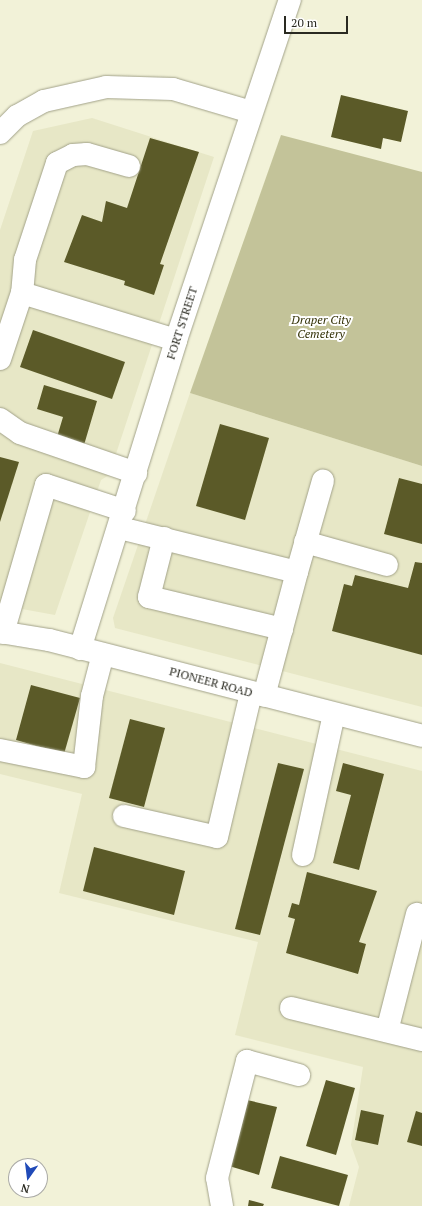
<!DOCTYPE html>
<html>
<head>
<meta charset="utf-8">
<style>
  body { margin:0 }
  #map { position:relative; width:422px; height:1206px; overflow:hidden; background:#f2f2d8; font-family:"PT Serif",serif }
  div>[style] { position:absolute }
  .built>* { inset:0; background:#e7e7c6 }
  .green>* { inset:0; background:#c3c399 }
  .building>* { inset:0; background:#5b5a28 }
  .roads { filter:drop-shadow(0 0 1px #a2a289) drop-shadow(0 0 1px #a2a289) }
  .minor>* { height:22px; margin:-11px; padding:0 11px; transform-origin:11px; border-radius:11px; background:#fff }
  span { translate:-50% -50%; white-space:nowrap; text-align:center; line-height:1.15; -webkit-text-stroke:4px #fff; paint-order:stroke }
  .park-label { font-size:12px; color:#343207; font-style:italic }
  .street-label { font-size:12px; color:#2a2a21 }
  .north { position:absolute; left:8px; top:1158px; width:40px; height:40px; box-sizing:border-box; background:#fff; border:1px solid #aaaaa6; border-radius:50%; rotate:194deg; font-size:11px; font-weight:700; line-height:16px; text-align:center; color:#2a2a21 }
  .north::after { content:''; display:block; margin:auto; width:14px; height:18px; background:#204ab8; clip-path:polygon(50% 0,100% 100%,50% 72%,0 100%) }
  .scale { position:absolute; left:284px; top:16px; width:64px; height:18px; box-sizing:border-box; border:2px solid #2a2a21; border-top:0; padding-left:5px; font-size:12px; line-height:14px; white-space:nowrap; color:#2a2a21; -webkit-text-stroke:3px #fff; paint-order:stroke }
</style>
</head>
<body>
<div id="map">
  <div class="built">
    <i style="clip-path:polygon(92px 118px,214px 157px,109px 475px,101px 480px,55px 615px,0 605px,0 230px,33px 131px)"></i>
    <i style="clip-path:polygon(190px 393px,422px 466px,422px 707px,115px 628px,113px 618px)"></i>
    <i style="clip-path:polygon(0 663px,422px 771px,422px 1206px,349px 1206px,359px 1167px,351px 1145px,363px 1067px,235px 1035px,258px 942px,59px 893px,82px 794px,0 774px)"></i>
  </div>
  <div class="green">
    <i style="clip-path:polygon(281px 135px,422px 172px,422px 466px,190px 393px)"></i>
  </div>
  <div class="building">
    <i style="clip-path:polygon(341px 95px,408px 111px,401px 142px,383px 138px,381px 149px,331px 137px)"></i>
    <i style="clip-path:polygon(150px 138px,199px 152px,160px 264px,164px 265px,154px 295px,124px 285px,125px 281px,64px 262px,82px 215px,102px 222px,106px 201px,127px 208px)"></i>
    <i style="clip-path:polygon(33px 330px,125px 362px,112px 399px,20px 367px)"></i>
    <i style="clip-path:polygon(44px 385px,97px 401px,84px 445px,57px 437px,63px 417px,37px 409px)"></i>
    <i style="clip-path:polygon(220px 424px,269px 438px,245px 520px,196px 506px)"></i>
    <i style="clip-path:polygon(0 457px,19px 462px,0 522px)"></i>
    <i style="clip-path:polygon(399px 478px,422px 484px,422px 544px,384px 534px)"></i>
    <i style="clip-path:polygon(415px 562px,422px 563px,422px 655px,332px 631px,344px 584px,352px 586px,355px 575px,408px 588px)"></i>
    <i style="clip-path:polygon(31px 685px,80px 698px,64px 754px,16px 740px)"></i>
    <i style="clip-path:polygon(130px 719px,165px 728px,144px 807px,109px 798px)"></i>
    <i style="clip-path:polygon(278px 763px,304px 769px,260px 935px,235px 929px)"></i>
    <i style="clip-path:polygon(343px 763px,384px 774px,359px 870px,333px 863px,351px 795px,336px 791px)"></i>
    <i style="clip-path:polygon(94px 847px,185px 871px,174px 915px,83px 891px)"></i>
    <i style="clip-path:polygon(307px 872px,377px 891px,359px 942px,366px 944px,358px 974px,286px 953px,295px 919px,288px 917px,292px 903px,299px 905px)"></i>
    <i style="clip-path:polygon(326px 1080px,355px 1088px,336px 1155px,306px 1146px)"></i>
    <i style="clip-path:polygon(247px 1100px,277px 1107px,259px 1175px,229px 1166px)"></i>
    <i style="clip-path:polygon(361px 1110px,384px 1115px,378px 1145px,355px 1140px)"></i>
    <i style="clip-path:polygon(416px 1111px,422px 1113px,422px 1146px,407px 1142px)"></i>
    <i style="clip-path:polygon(280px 1156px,348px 1175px,339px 1206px,271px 1188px)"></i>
    <i style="clip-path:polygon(249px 1200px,264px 1204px,263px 1206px,248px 1206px)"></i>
  </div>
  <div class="roads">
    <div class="minor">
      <i style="left:0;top:133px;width:24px;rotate:-45deg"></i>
      <i style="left:17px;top:116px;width:31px;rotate:-29deg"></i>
      <i style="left:44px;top:101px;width:64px;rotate:-12.7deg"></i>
      <i style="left:106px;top:87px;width:67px;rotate:1.7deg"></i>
      <i style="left:173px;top:89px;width:81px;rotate:16.4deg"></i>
      <i style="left:129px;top:166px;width:44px;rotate:-164.1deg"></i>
      <i style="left:87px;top:154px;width:14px;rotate:176deg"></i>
      <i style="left:73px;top:155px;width:18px;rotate:153deg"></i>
      <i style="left:57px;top:163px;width:102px;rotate:108.3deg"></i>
      <i style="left:25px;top:260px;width:33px;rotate:95deg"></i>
      <i style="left:22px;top:293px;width:161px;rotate:17deg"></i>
      <i style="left:0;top:359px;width:70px;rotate:-71.6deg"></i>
      <i style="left:0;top:419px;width:24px;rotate:35deg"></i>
      <i style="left:20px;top:433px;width:123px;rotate:19deg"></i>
      <i style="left:120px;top:528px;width:182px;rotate:14deg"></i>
      <i style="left:297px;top:572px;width:128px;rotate:104.9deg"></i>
      <i style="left:164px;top:538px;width:61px;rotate:104.3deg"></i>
      <i style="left:149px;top:597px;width:137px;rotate:13.5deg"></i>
      <i style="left:305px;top:542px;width:85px;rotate:15.7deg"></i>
      <i style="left:297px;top:572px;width:95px;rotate:-74.1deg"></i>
      <i style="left:0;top:632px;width:50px;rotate:9.3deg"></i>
      <i style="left:49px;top:640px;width:385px;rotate:14.4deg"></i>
      <i style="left:3px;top:633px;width:154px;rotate:-73.8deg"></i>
      <i style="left:46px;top:485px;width:83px;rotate:18.2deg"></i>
      <i style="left:80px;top:649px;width:324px;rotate:-72.7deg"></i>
      <i style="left:176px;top:340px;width:359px;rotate:-71.5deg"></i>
      <i style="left:0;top:750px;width:86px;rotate:11.4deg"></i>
      <i style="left:84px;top:767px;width:71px;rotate:-83.6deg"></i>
      <i style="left:92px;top:696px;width:43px;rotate:-75.3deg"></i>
      <i style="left:124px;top:816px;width:95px;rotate:12.7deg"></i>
      <i style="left:217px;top:837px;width:148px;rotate:-76.7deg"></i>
      <i style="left:303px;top:855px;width:144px;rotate:-77.6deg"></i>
      <i style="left:291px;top:1008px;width:135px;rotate:13.7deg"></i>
      <i style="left:387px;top:1031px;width:121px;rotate:-75.6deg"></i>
      <i style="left:222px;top:1206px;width:28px;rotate:-100deg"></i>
      <i style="left:217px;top:1178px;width:121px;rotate:-75.6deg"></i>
      <i style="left:247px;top:1061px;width:54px;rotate:15.1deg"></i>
    </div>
  </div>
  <div class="park-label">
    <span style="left:321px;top:327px">Draper City<br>Cemetery</span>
  </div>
  <div class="street-label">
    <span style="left:182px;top:323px;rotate:-72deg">FORT STREET</span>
    <span style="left:211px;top:682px;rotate:15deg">PIONEER ROAD</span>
  </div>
  <div class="north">N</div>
  <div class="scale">20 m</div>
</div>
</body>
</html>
